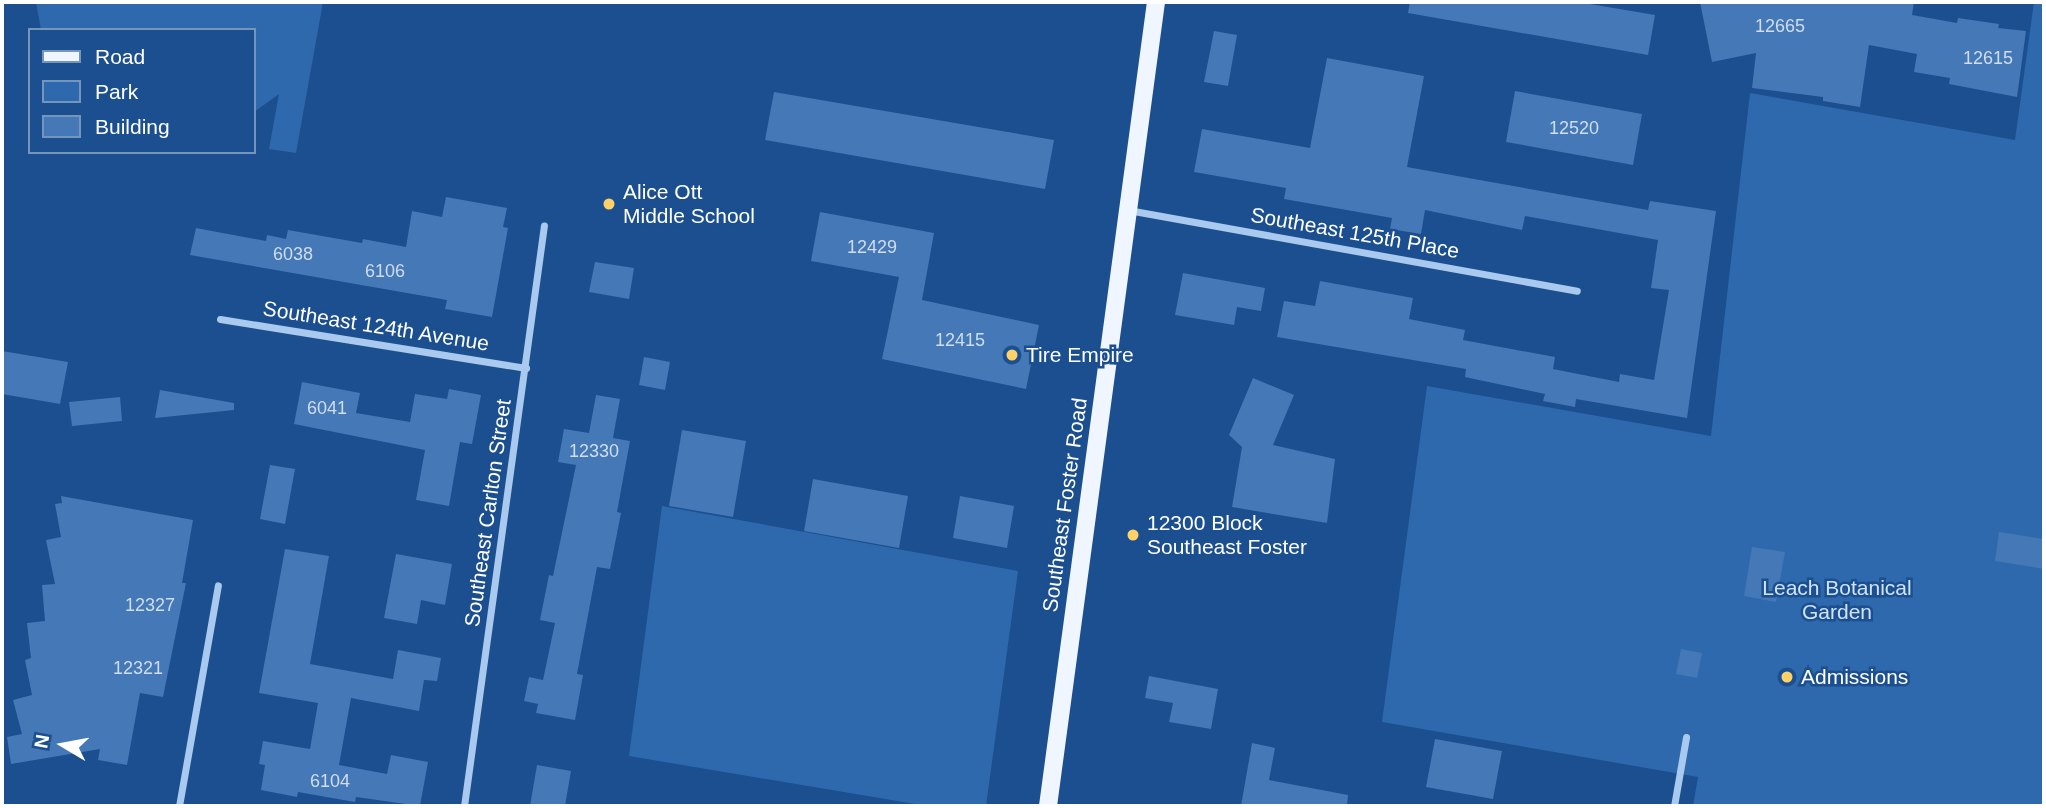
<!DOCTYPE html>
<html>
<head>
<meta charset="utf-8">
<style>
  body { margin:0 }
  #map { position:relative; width:2046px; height:808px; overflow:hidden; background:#1b4f8f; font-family:Helvetica,sans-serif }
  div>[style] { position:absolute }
  .green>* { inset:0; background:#2e69ad }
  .building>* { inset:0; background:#4478b7 }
  .minor>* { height:7px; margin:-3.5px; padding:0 3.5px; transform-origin:3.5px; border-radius:3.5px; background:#a9c9ee }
  .primary>* { height:18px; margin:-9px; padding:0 9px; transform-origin:9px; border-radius:9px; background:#f0f6ff }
  .dots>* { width:19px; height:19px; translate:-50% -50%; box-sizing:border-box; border:4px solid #1b4f8f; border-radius:50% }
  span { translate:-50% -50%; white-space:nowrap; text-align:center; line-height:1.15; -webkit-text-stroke:5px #1b4f8f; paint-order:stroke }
  .number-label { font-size:18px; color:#d0dded }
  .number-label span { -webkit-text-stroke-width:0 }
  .poi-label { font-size:21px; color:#fff }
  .left { translate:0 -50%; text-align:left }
  .street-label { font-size:21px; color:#fff }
  .park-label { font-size:21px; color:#cfe3fa }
  .frame { position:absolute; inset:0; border:4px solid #fff; pointer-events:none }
  .legend { position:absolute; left:28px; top:28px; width:228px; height:126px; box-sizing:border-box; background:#1b4f8f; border:2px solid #7695bc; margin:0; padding:9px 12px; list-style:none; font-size:21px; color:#fff }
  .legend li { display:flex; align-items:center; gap:14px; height:35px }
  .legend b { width:35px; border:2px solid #7695bc }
  .north { position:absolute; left:28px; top:710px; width:70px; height:70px; -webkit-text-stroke:5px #1b4f8f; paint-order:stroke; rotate:280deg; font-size:19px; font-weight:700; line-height:28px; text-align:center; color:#fff }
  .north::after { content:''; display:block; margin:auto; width:24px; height:32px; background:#fff; clip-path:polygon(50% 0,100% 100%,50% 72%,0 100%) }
</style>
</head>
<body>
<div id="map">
  <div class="green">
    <i style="clip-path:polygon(36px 2px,323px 2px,296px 153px,269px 149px,279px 94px,254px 112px,254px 30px,41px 30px)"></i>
    <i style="clip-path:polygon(2034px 2px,2044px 2px,2044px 806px,1693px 806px,1698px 777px,1382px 722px,1427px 386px,1711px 436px,1750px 93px,2015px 140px)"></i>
    <i style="clip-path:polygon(662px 506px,1018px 571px,986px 806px,927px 806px,629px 756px)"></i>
  </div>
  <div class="building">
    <i style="clip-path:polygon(1410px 2px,1578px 2px,1655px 15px,1648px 55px,1408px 13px)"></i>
    <i style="clip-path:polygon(1700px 2px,1914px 2px,1912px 15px,1957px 23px,1958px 18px,1999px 24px,1998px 28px,2026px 31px,2017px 97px,1949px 84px,1950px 78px,1914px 72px,1917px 54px,1869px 45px,1860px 107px,1823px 101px,1823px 97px,1752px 88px,1756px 53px,1712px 62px)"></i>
    <i style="clip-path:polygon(1214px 31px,1237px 35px,1228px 86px,1204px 82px)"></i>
    <i style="clip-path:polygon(1327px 58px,1424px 76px,1407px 167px,1648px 210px,1650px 201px,1716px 211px,1687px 418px,1576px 399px,1575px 407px,1543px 401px,1545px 394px,1465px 377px,1466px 369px,1277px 337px,1284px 301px,1315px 306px,1320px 281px,1413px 298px,1409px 319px,1465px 330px,1463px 340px,1555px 357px,1553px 369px,1619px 382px,1620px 374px,1654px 380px,1669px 290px,1651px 288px,1658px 240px,1525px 216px,1522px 230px,1425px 210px,1421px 234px,1390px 229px,1392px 218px,1284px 199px,1286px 188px,1194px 172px,1202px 129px,1310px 148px)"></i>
    <i style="clip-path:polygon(1515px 91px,1642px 114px,1633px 165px,1506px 142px)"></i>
    <i style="clip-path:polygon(774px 92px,1054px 140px,1045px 189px,765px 140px)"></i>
    <i style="clip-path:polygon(446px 197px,507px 208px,503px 227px,508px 228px,492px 317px,445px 309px,447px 300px,190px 255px,196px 228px,266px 241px,267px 235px,286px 239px,288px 230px,362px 243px,363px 239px,406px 247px,412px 211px,442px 217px)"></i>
    <i style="clip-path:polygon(820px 212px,934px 233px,922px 300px,1039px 325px,1026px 389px,882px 359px,899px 277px,811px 261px)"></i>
    <i style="clip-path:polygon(595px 262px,634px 268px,629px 299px,589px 292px)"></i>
    <i style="clip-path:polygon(1183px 273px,1265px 288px,1261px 311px,1237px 307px,1234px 325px,1175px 315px)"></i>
    <i style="clip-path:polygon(2px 351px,68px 362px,60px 404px,2px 394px)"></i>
    <i style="clip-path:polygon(644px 357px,670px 362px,665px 390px,639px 385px)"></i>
    <i style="clip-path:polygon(1253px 378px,1294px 395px,1273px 445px,1335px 459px,1327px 523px,1232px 507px,1242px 447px,1229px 435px)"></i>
    <i style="clip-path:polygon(302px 382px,360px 393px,356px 413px,410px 422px,415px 394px,447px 399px,449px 389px,481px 395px,472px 444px,460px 442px,449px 506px,416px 500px,425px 450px,294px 424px)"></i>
    <i style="clip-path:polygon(160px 390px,234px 403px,234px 410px,155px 418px)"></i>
    <i style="clip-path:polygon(596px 395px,620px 399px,613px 438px,630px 441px,617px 512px,621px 513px,610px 569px,597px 567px,577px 674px,583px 675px,575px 720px,536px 713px,538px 704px,524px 701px,529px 677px,543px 680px,555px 623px,540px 620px,549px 575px,553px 576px,576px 465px,558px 462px,564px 429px,589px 433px)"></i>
    <i style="clip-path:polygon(120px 397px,122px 421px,72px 426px,69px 402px)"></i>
    <i style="clip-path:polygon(682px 430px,746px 441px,733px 517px,669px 506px)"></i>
    <i style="clip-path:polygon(270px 465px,295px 469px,285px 524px,260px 519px)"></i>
    <i style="clip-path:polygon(813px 479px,908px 496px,899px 548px,804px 531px)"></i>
    <i style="clip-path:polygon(61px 496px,193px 520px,182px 583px,186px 583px,163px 697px,140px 693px,127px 765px,98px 760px,100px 749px,11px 764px,7px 737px,22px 734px,13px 700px,32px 695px,25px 660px,31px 658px,27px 623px,45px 621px,42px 585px,55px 584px,46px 540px,61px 537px,55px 504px,62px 503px)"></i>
    <i style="clip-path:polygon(960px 496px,1014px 506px,1007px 548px,953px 538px)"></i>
    <i style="clip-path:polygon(1999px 532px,2044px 539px,2044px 569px,1995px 561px)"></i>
    <i style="clip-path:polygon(1752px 547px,1785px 552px,1776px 602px,1744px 596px)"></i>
    <i style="clip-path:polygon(285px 549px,329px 556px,310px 664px,393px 679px,398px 650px,441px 658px,437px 681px,424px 680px,419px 711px,351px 698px,339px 765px,387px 774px,391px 755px,428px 762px,420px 806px,356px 797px,355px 802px,298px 792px,297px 797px,261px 790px,265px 765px,259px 764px,263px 741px,310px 749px,318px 703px,259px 693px)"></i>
    <i style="clip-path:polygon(396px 554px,452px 564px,445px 605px,421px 600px,417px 624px,384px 618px)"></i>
    <i style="clip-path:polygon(1681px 649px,1702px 653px,1697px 678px,1676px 674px)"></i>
    <i style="clip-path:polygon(1149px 676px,1218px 689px,1211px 729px,1169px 722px,1173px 703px,1145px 698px)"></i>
    <i style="clip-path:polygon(1435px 739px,1502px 751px,1493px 799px,1426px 787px)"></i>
    <i style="clip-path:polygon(1252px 743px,1275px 748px,1269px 780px,1348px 795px,1347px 806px,1241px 806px)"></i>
    <i style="clip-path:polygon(537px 765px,571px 771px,565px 806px,530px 806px)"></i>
  </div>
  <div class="minor">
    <i style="left:1128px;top:210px;width:456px;rotate:10.2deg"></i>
    <i style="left:220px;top:319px;width:310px;rotate:9.1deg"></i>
    <i style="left:179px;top:806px;width:224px;rotate:-80deg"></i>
    <i style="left:464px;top:806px;width:586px;rotate:-82.16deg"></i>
    <i style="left:1674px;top:806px;width:70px;rotate:-80.1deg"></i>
  </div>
  <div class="primary">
    <i style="left:1048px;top:806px;width:811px;rotate:-82.35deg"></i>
  </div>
  <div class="dots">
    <i style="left:609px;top:204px;background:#ffd166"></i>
    <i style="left:1012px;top:355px;background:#ffd166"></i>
    <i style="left:1133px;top:535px;background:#ffd166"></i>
    <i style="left:1787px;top:677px;background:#ffd166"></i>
  </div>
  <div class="number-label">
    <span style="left:1780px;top:26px">12665</span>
    <span style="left:1988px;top:58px">12615</span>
    <span style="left:1574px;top:128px">12520</span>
    <span style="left:872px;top:247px">12429</span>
    <span style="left:293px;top:254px">6038</span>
    <span style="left:385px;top:271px">6106</span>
    <span style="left:960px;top:340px">12415</span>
    <span style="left:327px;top:408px">6041</span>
    <span style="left:594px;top:451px">12330</span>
    <span style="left:150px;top:605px">12327</span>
    <span style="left:138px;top:668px">12321</span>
    <span style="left:330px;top:781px">6104</span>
  </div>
  <div class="poi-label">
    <span class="left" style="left:623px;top:204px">Alice Ott<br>Middle School</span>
    <span class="left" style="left:1026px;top:355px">Tire Empire</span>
    <span class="left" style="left:1147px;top:535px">12300 Block<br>Southeast Foster</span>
    <span class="left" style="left:1801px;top:677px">Admissions</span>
  </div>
  <div class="street-label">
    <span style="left:1355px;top:233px;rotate:10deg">Southeast 125th Place</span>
    <span style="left:376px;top:326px;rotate:9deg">Southeast 124th Avenue</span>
    <span style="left:1065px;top:505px;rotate:-82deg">Southeast Foster Road</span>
    <span style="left:488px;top:513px;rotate:-82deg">Southeast Carlton Street</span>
  </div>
  <div class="park-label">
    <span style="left:1837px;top:600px">Leach Botanical<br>Garden</span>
  </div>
  <div class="frame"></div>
  <ul class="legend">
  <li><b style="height:9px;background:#f0f6ff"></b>Road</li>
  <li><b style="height:19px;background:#2e69ad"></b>Park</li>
  <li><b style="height:19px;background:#4478b7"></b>Building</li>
  </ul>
  <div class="north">N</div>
</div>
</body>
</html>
